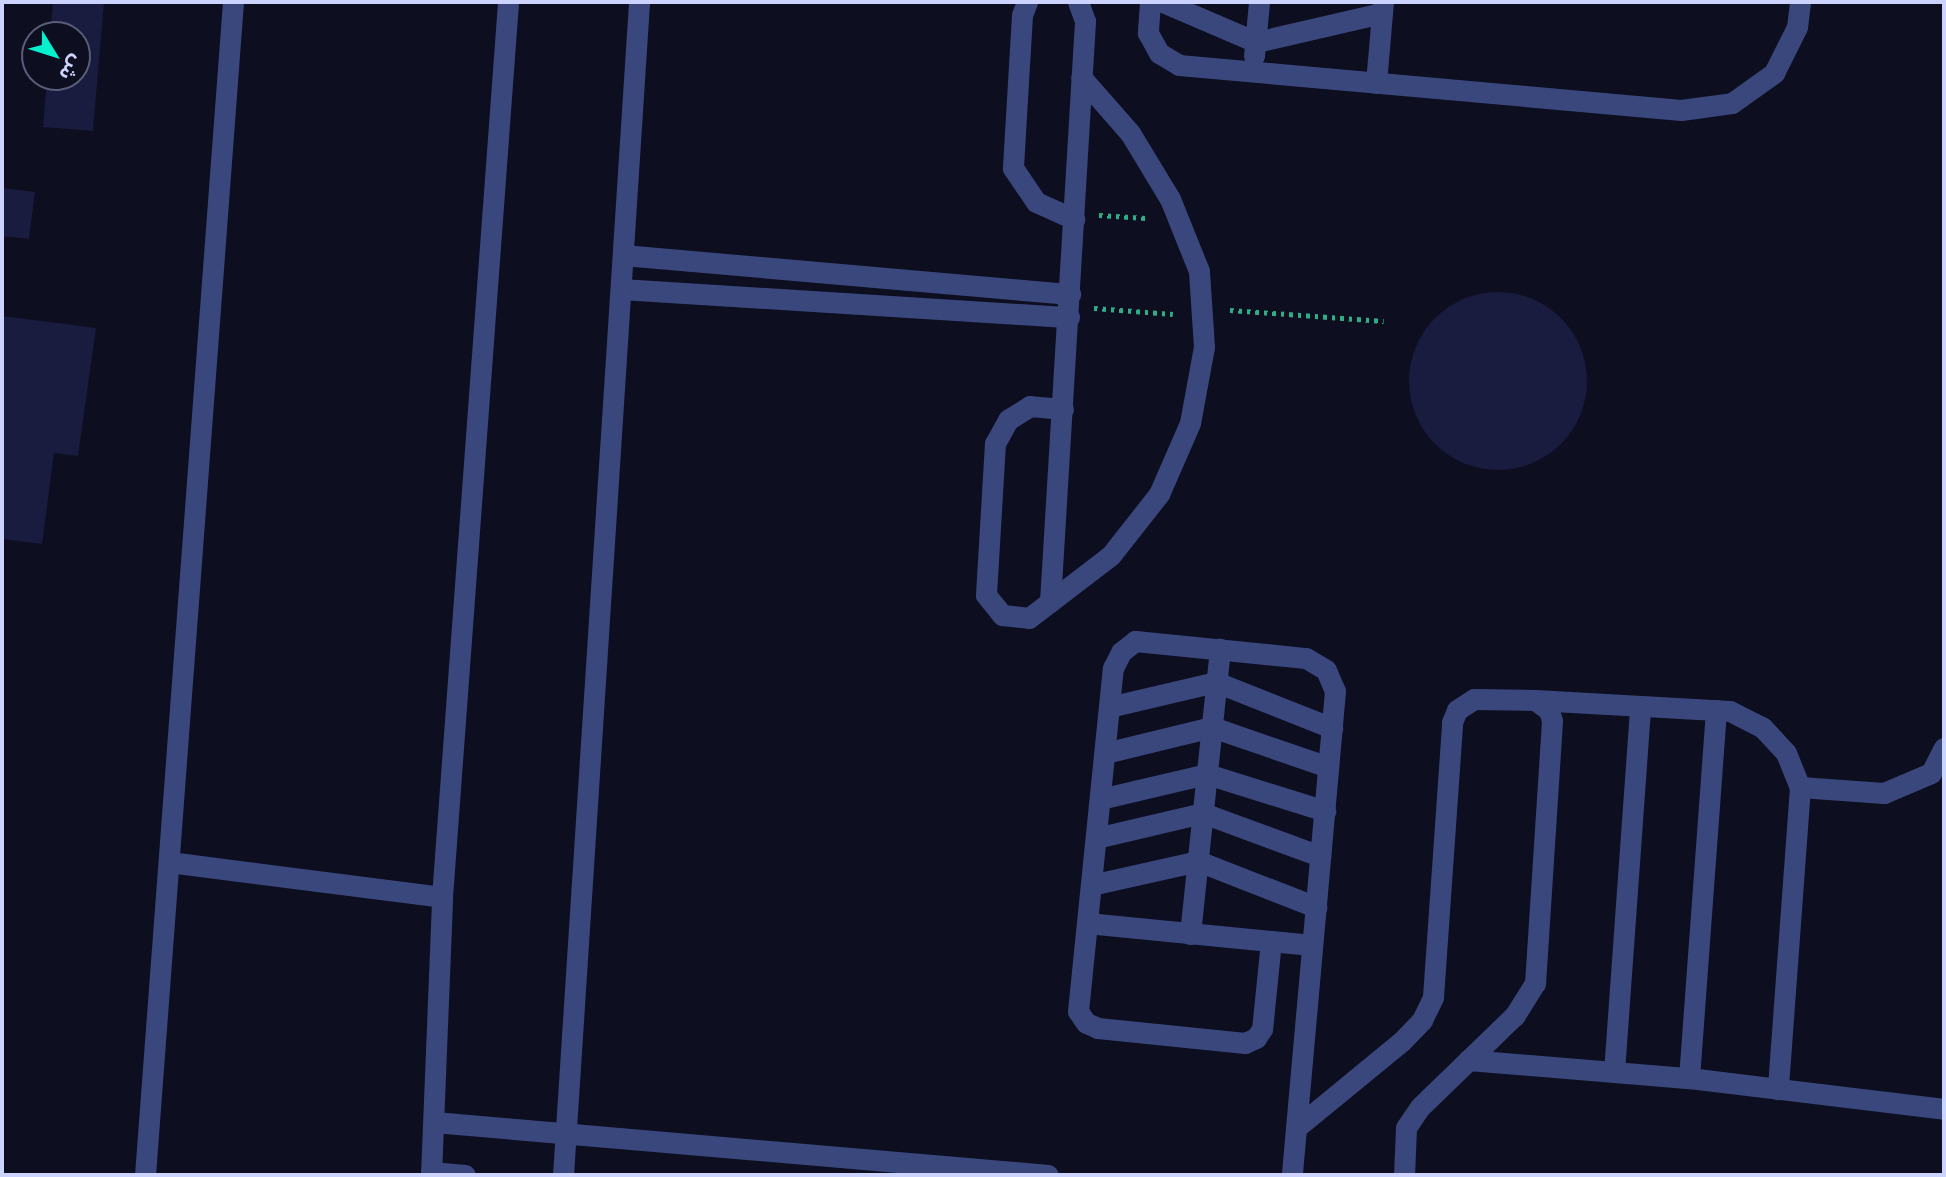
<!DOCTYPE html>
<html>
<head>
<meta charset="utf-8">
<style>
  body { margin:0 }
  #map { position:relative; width:1946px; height:1177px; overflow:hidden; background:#0d0e1f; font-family:Cabin,"Noto Sans Arabic",sans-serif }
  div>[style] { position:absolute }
  .building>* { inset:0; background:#191b3f }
  .round { border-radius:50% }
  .path>* { height:4.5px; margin-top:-2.25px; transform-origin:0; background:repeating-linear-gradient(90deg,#30ad87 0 3.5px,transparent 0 8.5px) }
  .minor>* { height:21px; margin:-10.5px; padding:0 10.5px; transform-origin:10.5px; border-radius:10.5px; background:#39477d }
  span { translate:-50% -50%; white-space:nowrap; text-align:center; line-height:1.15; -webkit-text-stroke:5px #0d0e1f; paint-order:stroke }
  .frame { position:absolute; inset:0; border:4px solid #ccd3fe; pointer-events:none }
  .north { position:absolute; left:21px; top:21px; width:70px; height:70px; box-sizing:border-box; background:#0d0e1f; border:2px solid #595d78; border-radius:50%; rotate:128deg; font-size:19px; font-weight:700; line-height:28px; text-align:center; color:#ccd3fe }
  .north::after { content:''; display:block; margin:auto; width:24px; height:32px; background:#06f0ce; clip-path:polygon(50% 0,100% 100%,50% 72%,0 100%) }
</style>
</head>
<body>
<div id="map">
  <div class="building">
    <i style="clip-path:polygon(53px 2px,104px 2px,93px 131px,43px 127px,47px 77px,77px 77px,77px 35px,50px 35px)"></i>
    <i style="clip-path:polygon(2px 188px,35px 192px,29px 239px,2px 236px)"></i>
    <i class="round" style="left:1409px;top:292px;width:178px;height:178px"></i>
    <i style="clip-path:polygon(2px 316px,96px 328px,78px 456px,54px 453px,42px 544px,2px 539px)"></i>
  </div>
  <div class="path">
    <i style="left:1099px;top:215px;width:47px;rotate:3.7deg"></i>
    <i style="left:1094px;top:308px;width:79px;rotate:4.3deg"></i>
    <i style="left:1230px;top:310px;width:154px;rotate:4.1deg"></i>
  </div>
  <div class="minor">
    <i style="left:1027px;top:2px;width:14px;rotate:111deg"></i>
    <i style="left:1022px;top:15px;width:153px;rotate:93.4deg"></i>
    <i style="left:1013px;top:168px;width:41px;rotate:55.9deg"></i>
    <i style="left:1036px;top:202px;width:42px;rotate:24.1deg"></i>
    <i style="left:1150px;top:2px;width:31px;rotate:94deg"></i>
    <i style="left:1148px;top:33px;width:23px;rotate:61deg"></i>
    <i style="left:1159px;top:53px;width:23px;rotate:31deg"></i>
    <i style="left:1179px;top:65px;width:504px;rotate:5.12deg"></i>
    <i style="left:1681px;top:110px;width:51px;rotate:-7.8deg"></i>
    <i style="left:1732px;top:103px;width:52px;rotate:-35.5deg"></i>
    <i style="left:1774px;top:73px;width:51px;rotate:-63.4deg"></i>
    <i style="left:1797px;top:27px;width:25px;rotate:-83deg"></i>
    <i style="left:1163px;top:2px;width:101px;rotate:23.3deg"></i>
    <i style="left:1256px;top:42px;width:129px;rotate:-13deg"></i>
    <i style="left:1254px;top:56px;width:54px;rotate:-84.7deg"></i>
    <i style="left:1376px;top:83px;width:81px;rotate:-85.1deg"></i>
    <i style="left:623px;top:255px;width:449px;rotate:5deg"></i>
    <i style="left:621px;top:289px;width:449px;rotate:3.6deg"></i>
    <i style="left:1063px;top:409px;width:33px;rotate:-175deg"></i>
    <i style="left:1030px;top:406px;width:26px;rotate:148deg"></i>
    <i style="left:1008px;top:420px;width:26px;rotate:119deg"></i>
    <i style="left:995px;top:443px;width:152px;rotate:93.4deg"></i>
    <i style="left:986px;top:595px;width:26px;rotate:51deg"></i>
    <i style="left:1002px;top:615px;width:27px;rotate:6deg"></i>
    <i style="left:1029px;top:618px;width:103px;rotate:-37.5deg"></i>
    <i style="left:1111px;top:555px;width:78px;rotate:-51.8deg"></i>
    <i style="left:1159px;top:494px;width:77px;rotate:-66.4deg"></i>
    <i style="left:1190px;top:423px;width:77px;rotate:-79.6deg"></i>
    <i style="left:1204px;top:347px;width:76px;rotate:-93.8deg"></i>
    <i style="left:1199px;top:271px;width:78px;rotate:-111.9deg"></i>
    <i style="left:1170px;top:199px;width:77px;rotate:-121.2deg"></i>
    <i style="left:1130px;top:133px;width:74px;rotate:-131.2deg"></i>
    <i style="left:1050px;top:602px;width:582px;rotate:-86.55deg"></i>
    <i style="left:1085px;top:21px;width:20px;rotate:-110deg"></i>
    <i style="left:1535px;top:700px;width:195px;rotate:3.2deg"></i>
    <i style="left:1730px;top:711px;width:36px;rotate:27deg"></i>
    <i style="left:1762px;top:727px;width:35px;rotate:47deg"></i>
    <i style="left:1786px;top:753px;width:37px;rotate:68deg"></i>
    <i style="left:1800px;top:787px;width:303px;rotate:94.2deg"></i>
    <i style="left:1109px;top:707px;width:110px;rotate:-13.2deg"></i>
    <i style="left:1216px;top:682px;width:125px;rotate:21.6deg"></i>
    <i style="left:1105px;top:753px;width:110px;rotate:-13.7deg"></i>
    <i style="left:1212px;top:727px;width:123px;rotate:19deg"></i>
    <i style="left:1800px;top:787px;width:84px;rotate:4.1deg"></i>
    <i style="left:1884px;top:793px;width:51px;rotate:-23.1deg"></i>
    <i style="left:1931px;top:773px;width:28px;rotate:-63deg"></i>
    <i style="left:1100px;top:799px;width:110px;rotate:-13.2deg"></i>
    <i style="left:1207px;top:774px;width:124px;rotate:17.4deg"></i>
    <i style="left:1096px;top:838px;width:110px;rotate:-13.2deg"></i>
    <i style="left:1203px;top:813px;width:125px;rotate:20.2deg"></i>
    <i style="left:169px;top:862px;width:275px;rotate:7.3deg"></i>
    <i style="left:1091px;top:885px;width:110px;rotate:-12.6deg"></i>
    <i style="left:1198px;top:861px;width:127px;rotate:21.3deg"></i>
    <i style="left:1087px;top:923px;width:226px;rotate:5.6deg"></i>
    <i style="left:1190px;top:934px;width:287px;rotate:-84deg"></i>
    <i style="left:1271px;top:941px;width:88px;rotate:95.8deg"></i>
    <i style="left:1262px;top:1029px;width:11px;rotate:124deg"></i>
    <i style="left:1256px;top:1038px;width:12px;rotate:156deg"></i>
    <i style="left:1245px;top:1043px;width:148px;rotate:-174.2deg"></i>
    <i style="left:1098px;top:1028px;width:13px;rotate:-157deg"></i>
    <i style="left:1086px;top:1023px;width:14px;rotate:-124deg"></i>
    <i style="left:1078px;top:1011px;width:345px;rotate:-84.2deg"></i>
    <i style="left:1113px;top:668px;width:18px;rotate:-63deg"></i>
    <i style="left:1121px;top:652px;width:18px;rotate:-38deg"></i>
    <i style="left:1135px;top:641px;width:172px;rotate:5.7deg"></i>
    <i style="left:1306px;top:658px;width:23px;rotate:31deg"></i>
    <i style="left:1326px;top:670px;width:23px;rotate:67deg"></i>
    <i style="left:1335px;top:691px;width:486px;rotate:95.1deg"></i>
    <i style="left:1468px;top:1060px;width:222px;rotate:4.7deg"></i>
    <i style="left:1689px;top:1078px;width:257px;rotate:6.9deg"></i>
    <i style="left:1614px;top:1072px;width:367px;rotate:-85.9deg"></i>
    <i style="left:1689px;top:1078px;width:369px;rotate:-85.8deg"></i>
    <i style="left:434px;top:1122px;width:616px;rotate:4.93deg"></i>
    <i style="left:1296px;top:1128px;width:137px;rotate:-39.4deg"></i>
    <i style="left:1402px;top:1041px;width:29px;rotate:-46deg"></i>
    <i style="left:1422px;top:1020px;width:25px;rotate:-64deg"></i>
    <i style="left:1433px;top:997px;width:276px;rotate:-86deg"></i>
    <i style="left:1452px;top:722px;width:13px;rotate:-67deg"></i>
    <i style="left:1457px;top:710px;width:20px;rotate:-33deg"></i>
    <i style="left:1474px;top:699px;width:61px;rotate:0.9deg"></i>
    <i style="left:1535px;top:700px;width:17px;rotate:36deg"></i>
    <i style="left:1549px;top:710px;width:11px;rotate:75deg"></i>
    <i style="left:1552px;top:721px;width:263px;rotate:93.7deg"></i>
    <i style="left:1535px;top:983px;width:39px;rotate:122deg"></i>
    <i style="left:1514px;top:1016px;width:131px;rotate:135.9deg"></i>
    <i style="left:1420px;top:1107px;width:25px;rotate:124deg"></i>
    <i style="left:1406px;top:1128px;width:47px;rotate:92.4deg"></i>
    <i style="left:431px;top:1172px;width:34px;rotate:5deg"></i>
    <i style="left:145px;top:1175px;width:1176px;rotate:-85.71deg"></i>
    <i style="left:431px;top:1175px;width:278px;rotate:-87.7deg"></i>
    <i style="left:442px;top:897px;width:897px;rotate:-85.78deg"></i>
    <i style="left:563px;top:1175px;width:1175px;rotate:-86.29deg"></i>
  </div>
  <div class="frame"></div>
  <div class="north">ش</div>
</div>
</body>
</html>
